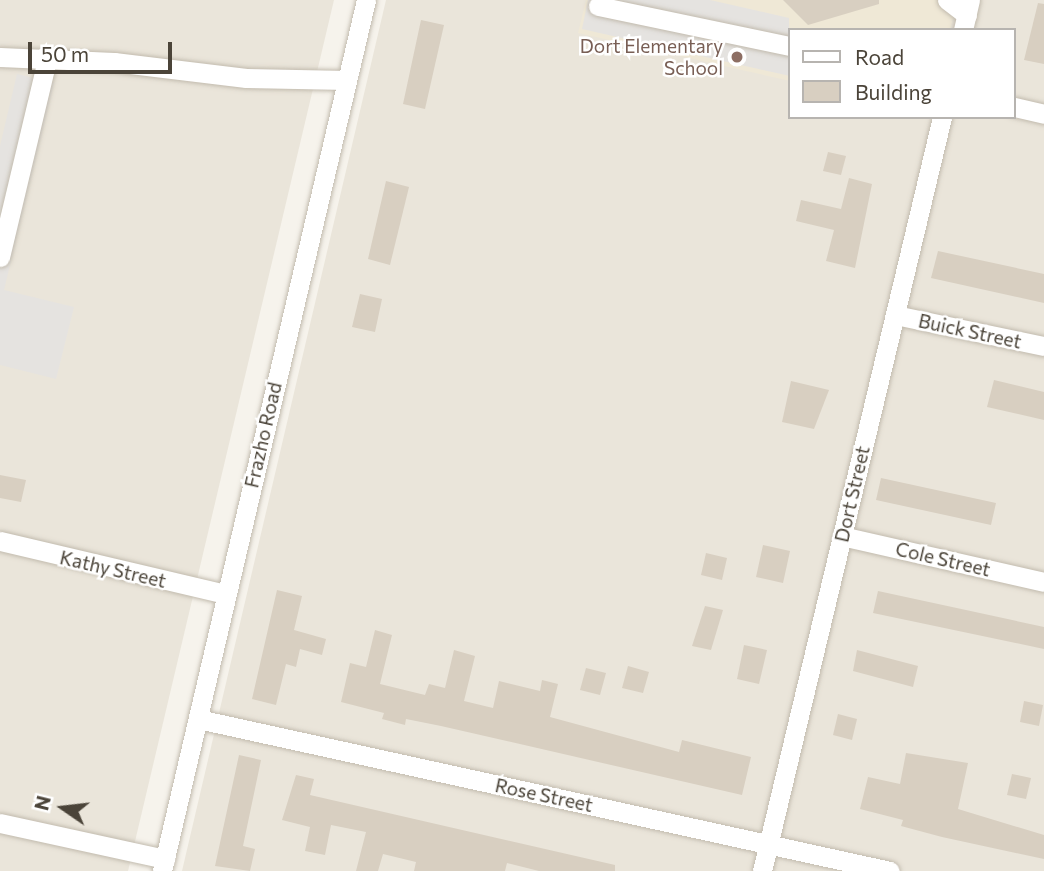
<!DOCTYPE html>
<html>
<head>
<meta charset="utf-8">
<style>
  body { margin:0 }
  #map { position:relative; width:1044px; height:871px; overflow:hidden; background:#f6f3ec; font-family:Commissioner,sans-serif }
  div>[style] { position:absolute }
  .residential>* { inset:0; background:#eae5da }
  .education>* { inset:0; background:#efe8d6 }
  .parking>* { inset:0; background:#e5e3e0 }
  .building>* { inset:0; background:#d8cfc1 }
  .roads { filter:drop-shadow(0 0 2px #c2bbae) drop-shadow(0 0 2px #c2bbae) }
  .minor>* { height:19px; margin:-9.5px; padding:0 9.5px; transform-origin:9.5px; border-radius:9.5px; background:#fff }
  .dots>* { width:19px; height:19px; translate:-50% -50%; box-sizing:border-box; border:4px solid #fff; border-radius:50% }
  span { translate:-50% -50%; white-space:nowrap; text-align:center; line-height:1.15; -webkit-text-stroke:5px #fff; paint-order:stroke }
  .education-label { font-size:19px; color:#785e54 }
  .right { translate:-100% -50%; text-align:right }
  .street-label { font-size:19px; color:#4b4439 }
  .legend { position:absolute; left:788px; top:28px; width:228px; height:91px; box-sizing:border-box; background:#fff; border:2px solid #b7b4b0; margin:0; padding:9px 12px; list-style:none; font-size:21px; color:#4b4439 }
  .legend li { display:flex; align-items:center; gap:14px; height:35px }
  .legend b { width:35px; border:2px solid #b7b4b0 }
  .north { position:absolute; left:28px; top:773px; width:70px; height:70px; -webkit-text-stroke:5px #fff; paint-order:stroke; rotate:284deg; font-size:19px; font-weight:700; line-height:28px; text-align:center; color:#4b4439 }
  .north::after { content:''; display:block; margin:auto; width:24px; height:32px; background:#4b4439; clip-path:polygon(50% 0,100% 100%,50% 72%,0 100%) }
  .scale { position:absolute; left:28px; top:42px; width:144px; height:32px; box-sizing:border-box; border:4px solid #4b4439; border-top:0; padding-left:9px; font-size:21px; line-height:24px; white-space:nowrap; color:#4b4439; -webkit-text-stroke:5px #fff; paint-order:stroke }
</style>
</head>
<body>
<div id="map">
  <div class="residential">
    <i style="clip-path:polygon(0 0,334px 0,128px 871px,0 871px)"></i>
    <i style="clip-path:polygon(evenodd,386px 0,1044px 0,1044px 871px,182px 871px,386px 0,790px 30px,1014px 30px,1014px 117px,790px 117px,790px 30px)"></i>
  </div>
  <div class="education">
    <i style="clip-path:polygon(586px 0,957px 0,950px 30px,790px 30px,790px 81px,578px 33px)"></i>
  </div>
  <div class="parking">
    <i style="clip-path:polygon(588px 0,710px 0,789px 18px,790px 76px,582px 29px)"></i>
    <i style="clip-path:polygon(17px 74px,54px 83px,4px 290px,74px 307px,56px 379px,0 365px,0 146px)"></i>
  </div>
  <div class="building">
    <i style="clip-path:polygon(783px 0,879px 0,879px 4px,808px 25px)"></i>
    <i style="clip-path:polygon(1038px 3px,1044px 4px,1044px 64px,1024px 60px)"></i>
    <i style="clip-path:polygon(421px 20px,444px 25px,425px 109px,403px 104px)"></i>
    <i style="clip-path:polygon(828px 152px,846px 156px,841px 175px,823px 171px)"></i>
    <i style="clip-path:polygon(849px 178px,872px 184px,855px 268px,826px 261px,834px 230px,796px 221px,801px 200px,841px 209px)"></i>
    <i style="clip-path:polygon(386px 181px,409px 187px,390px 265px,368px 259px)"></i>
    <i style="clip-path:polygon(938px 251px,1044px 274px,1044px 303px,931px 278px)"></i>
    <i style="clip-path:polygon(360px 294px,382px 299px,375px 332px,352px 327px)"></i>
    <i style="clip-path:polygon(994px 380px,1044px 392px,1044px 420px,987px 407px)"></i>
    <i style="clip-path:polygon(791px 381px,829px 390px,814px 429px,782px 422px)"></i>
    <i style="clip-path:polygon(0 475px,26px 480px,21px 502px,0 498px)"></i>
    <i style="clip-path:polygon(881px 478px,996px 503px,991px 525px,876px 500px)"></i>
    <i style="clip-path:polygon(763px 545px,790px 551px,783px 583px,756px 577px)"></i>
    <i style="clip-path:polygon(706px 553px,727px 558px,722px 580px,701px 575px)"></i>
    <i style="clip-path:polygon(277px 590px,302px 596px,294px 630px,326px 639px,322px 655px,300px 649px,296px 667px,286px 664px,276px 705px,252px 699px)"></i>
    <i style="clip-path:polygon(878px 591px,1044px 627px,1044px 649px,873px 613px)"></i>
    <i style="clip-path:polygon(705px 606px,723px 610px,711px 650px,692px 646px)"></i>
    <i style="clip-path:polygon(375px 630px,392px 635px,380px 684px,425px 695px,429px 684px,445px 688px,454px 650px,475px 656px,464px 701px,493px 708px,499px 681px,540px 691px,542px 680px,558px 684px,550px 717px,679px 752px,682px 740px,751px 757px,742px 795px,441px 726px,406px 719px,405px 725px,382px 719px,384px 713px,341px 702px,350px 663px,366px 667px)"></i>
    <i style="clip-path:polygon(744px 645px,767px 650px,759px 684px,737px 679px)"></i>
    <i style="clip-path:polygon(857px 650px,918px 666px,913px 687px,853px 671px)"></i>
    <i style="clip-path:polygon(628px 666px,649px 672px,643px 693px,622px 688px)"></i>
    <i style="clip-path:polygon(586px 668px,606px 673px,600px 695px,580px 690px)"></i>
    <i style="clip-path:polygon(1024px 701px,1043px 705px,1039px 726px,1020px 722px)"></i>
    <i style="clip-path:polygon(838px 714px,857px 719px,852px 740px,833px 735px)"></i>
    <i style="clip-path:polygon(906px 753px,968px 763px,958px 809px,1044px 835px,1044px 859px,942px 837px,901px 826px,903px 820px,860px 809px,868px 777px,900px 784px)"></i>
    <i style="clip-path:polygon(239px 755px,261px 760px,243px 846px,255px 849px,250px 871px,215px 866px)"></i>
    <i style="clip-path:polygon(1012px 774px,1031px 778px,1026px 799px,1007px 795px)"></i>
    <i style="clip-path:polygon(296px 775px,314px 779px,310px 795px,615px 865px,615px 871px,539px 871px,507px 863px,505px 871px,414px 871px,416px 862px,383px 854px,378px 871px,356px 871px,366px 832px,331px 825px,325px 855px,305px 851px,310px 827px,282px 820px)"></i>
  </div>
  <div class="roads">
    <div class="minor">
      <i style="left:947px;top:0;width:25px;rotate:37deg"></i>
      <i style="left:598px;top:6px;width:196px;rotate:11.8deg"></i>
      <i style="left:963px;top:30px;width:31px;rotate:-77deg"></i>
      <i style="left:0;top:57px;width:114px;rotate:2.5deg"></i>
      <i style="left:114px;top:62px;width:133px;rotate:6.9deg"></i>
      <i style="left:246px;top:78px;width:101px;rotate:1.1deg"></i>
      <i style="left:1014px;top:107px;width:31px;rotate:13deg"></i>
      <i style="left:0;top:257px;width:204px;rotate:-76.6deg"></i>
      <i style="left:895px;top:315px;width:152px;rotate:11.8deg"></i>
      <i style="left:842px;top:536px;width:207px;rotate:12.8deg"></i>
      <i style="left:0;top:541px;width:232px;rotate:13.2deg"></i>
      <i style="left:198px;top:719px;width:708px;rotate:12.39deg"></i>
      <i style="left:0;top:823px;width:169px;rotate:12.3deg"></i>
      <i style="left:162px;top:871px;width:895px;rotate:-76.82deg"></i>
      <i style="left:762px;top:871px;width:775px;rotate:-76.57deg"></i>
    </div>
  </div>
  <div class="dots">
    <i style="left:737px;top:57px;background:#8d6e63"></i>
  </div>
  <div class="education-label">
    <span class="right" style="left:723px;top:57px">Dort Elementary<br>School</span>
  </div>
  <div class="street-label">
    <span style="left:970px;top:331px;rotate:12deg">Buick Street</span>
    <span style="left:263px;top:435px;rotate:-77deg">Frazho Road</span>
    <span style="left:852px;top:494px;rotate:-77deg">Dort Street</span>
    <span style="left:943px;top:559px;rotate:13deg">Cole Street</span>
    <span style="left:113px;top:569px;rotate:13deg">Kathy Street</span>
    <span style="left:544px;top:795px;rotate:12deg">Rose Street</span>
  </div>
  <ul class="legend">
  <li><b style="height:9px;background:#fff"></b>Road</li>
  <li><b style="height:19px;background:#d8cfc1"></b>Building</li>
  </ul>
  <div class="north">N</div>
  <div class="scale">50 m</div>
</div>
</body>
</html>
